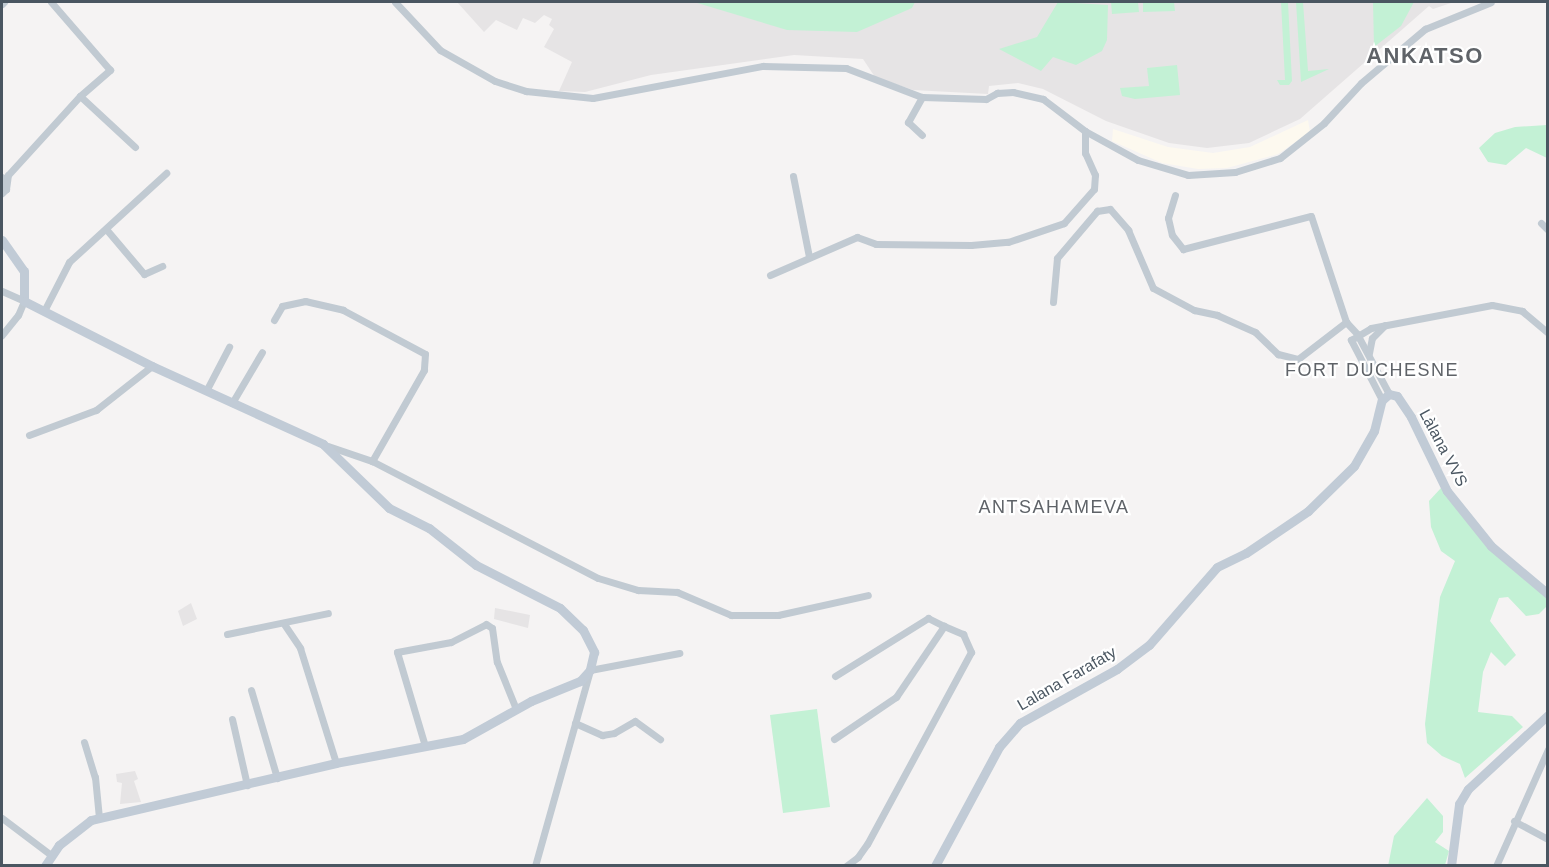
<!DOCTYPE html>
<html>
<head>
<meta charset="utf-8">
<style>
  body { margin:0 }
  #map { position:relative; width:1549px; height:867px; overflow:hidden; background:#f5f3f3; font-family:Helvetica,sans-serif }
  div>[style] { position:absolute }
  .commercial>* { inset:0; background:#fdf9ef }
  .education>* { inset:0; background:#e6e4e5 }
  .green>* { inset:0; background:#c3f1d5 }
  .street>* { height:7px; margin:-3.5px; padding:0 3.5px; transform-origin:3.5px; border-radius:3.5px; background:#c1cad2 }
  .secondary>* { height:9px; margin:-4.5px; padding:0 4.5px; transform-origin:4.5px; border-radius:4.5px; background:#c1cbd6 }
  span { translate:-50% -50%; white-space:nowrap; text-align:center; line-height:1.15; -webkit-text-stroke:4.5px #fff; paint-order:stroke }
  .street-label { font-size:16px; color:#4a5661 }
  .neighbourhood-label { font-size:18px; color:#5f6368; letter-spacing:1.5px }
  .district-label { font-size:22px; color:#5f6368; font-weight:700; letter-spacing:1.5px }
  .frame { position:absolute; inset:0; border:3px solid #4a5661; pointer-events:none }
</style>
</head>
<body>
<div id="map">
  <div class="commercial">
    <i style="clip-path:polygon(1308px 120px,1310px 132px,1278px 154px,1227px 168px,1198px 169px,1162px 163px,1112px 141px,1113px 129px,1168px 147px,1213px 153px,1250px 147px)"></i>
  </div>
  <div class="education">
    <i style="clip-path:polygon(457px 2px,1454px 2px,1433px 9px,1429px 6px,1300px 119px,1249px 143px,1207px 148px,1169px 143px,1106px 121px,1043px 89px,1018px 83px,989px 86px,988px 94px,913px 90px,875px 77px,863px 59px,794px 55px,651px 75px,585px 92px,559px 91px,572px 62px,544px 47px,554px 29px,549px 25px,552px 19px,544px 15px,535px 23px,523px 18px,517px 30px,496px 20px,484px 32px)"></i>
    <i style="clip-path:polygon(191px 603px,197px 619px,183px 626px,178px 611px)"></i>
    <i style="clip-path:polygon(495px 608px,530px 615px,528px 628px,494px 619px)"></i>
    <i style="clip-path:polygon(135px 771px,138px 779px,134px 781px,141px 802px,120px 804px,122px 783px,117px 782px,116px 774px)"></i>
  </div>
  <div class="green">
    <i style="clip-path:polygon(694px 2px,915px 2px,912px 8px,857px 32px,787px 30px)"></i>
    <i style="clip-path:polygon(1058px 2px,1108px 5px,1107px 40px,1102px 51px,1076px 65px,1053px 57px,1041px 71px,999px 49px,1037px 37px)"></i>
    <i style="clip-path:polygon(1111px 2px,1138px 2px,1139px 12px,1112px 14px)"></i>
    <i style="clip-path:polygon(1143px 2px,1174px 2px,1175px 11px,1143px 12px)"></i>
    <i style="clip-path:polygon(1281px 2px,1288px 2px,1292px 81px,1289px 85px,1280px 85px,1277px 80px,1285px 80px)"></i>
    <i style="clip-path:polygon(1296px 2px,1303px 2px,1308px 71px,1329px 69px,1301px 82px)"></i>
    <i style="clip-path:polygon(1373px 2px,1414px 2px,1401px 26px,1374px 47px)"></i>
    <i style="clip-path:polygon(1177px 65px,1180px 95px,1135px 99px,1122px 96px,1120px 88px,1149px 86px,1147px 68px)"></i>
    <i style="clip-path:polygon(1547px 125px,1547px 158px,1526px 148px,1506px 165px,1488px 162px,1479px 148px,1495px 133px,1515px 127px)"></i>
    <i style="clip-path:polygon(1441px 488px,1547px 598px,1547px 606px,1539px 614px,1526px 616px,1508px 597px,1499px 598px,1490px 621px,1516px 655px,1505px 666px,1491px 652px,1483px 672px,1478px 712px,1512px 716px,1523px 727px,1465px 778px,1460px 764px,1442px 756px,1427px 743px,1425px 724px,1440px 597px,1455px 561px,1441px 551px,1431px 527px,1429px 501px)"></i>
    <i style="clip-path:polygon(817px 709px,830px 807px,783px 813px,770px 715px)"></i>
    <i style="clip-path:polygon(1427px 798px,1443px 816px,1443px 832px,1435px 842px,1449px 851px,1445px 865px,1388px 866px,1394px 836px)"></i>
  </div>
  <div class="street">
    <i style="left:395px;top:2px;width:66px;rotate:46.8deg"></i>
    <i style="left:440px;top:50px;width:63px;rotate:29.4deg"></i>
    <i style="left:495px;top:81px;width:33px;rotate:18deg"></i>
    <i style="left:526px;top:91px;width:67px;rotate:6deg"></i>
    <i style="left:593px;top:98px;width:173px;rotate:-10.7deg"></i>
    <i style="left:763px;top:66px;width:83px;rotate:1.4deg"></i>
    <i style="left:846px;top:68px;width:81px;rotate:20.9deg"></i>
    <i style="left:922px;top:97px;width:64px;rotate:1.8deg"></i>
    <i style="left:986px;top:99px;width:13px;rotate:-29deg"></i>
    <i style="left:997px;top:93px;width:16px;rotate:-4deg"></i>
    <i style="left:1013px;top:92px;width:31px;rotate:13deg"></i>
    <i style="left:1043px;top:99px;width:53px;rotate:37.3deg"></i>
    <i style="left:1085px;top:131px;width:60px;rotate:28.7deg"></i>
    <i style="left:1138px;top:160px;width:52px;rotate:16.7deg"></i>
    <i style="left:1188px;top:175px;width:47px;rotate:-3.7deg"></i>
    <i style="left:1235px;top:172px;width:47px;rotate:-17.3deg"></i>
    <i style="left:1280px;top:158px;width:56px;rotate:-38.5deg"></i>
    <i style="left:1324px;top:123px;width:54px;rotate:-47.2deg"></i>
    <i style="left:1361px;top:83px;width:84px;rotate:-40.2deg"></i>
    <i style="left:1425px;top:29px;width:71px;rotate:-22.2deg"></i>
    <i style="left:2px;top:4px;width:3px;rotate:-45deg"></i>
    <i style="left:80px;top:96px;width:75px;rotate:42.8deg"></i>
    <i style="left:922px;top:97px;width:29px;rotate:119deg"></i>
    <i style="left:908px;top:122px;width:19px;rotate:43deg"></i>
    <i style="left:793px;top:176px;width:83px;rotate:78.8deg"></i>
    <i style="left:2px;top:177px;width:13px;rotate:72deg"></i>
    <i style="left:6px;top:189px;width:6px;rotate:135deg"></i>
    <i style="left:6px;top:189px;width:14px;rotate:-82deg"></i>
    <i style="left:8px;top:175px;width:107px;rotate:-47.7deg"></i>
    <i style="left:80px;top:96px;width:40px;rotate:-41deg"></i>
    <i style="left:110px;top:70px;width:90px;rotate:-130.9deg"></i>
    <i style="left:1175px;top:195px;width:24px;rotate:107deg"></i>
    <i style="left:1168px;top:218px;width:17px;rotate:77deg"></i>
    <i style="left:1172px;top:235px;width:18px;rotate:52deg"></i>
    <i style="left:1183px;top:249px;width:132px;rotate:-14.5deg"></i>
    <i style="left:1311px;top:216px;width:112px;rotate:71.7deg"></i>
    <i style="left:1346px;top:322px;width:16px;rotate:47deg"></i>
    <i style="left:1357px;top:334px;width:68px;rotate:61.9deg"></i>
    <i style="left:1541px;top:223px;width:10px;rotate:45deg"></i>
    <i style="left:106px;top:229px;width:59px;rotate:49.8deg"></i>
    <i style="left:144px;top:274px;width:20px;rotate:-24deg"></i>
    <i style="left:770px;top:275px;width:95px;rotate:-23.6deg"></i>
    <i style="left:857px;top:237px;width:20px;rotate:20deg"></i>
    <i style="left:876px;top:244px;width:95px;rotate:0.6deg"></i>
    <i style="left:971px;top:245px;width:37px;rotate:-5deg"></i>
    <i style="left:1008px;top:242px;width:59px;rotate:-18.7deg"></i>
    <i style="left:1064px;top:223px;width:45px;rotate:-48.6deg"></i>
    <i style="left:1094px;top:189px;width:14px;rotate:-86deg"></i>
    <i style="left:1095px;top:175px;width:24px;rotate:-114deg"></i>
    <i style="left:1085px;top:153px;width:22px;rotate:-90deg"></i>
    <i style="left:2px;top:291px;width:24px;rotate:24deg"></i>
    <i style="left:24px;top:301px;width:15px;rotate:113deg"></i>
    <i style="left:18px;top:315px;width:26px;rotate:129deg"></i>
    <i style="left:1053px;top:302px;width:44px;rotate:-84.8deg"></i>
    <i style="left:1057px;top:258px;width:62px;rotate:-49.6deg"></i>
    <i style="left:1097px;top:211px;width:13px;rotate:-9deg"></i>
    <i style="left:1110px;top:209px;width:28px;rotate:49deg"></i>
    <i style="left:1128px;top:230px;width:63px;rotate:66.7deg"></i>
    <i style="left:1153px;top:288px;width:47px;rotate:28.2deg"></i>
    <i style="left:1194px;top:310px;width:24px;rotate:12deg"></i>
    <i style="left:1217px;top:315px;width:42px;rotate:24.1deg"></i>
    <i style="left:1255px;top:332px;width:32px;rotate:44deg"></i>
    <i style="left:1278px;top:354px;width:21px;rotate:14deg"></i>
    <i style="left:1298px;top:359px;width:61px;rotate:-37.6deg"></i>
    <i style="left:45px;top:309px;width:53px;rotate:-62.9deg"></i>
    <i style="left:69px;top:262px;width:132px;rotate:-42.5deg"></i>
    <i style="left:274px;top:320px;width:16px;rotate:-60deg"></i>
    <i style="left:282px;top:306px;width:24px;rotate:-12deg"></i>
    <i style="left:305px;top:301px;width:39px;rotate:13deg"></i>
    <i style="left:343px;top:310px;width:93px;rotate:28.2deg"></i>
    <i style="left:425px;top:354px;width:16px;rotate:94deg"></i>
    <i style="left:424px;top:370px;width:105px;rotate:119.7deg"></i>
    <i style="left:1369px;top:353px;width:15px;rotate:-79deg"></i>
    <i style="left:1372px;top:338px;width:18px;rotate:-45deg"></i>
    <i style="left:206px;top:391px;width:50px;rotate:-62.4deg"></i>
    <i style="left:1382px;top:400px;width:68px;rotate:-117.3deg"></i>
    <i style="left:1351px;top:340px;width:23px;rotate:-31deg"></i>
    <i style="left:1371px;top:328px;width:123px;rotate:-10.8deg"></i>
    <i style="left:1492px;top:305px;width:31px;rotate:11deg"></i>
    <i style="left:1522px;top:311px;width:34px;rotate:40deg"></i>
    <i style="left:232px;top:403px;width:59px;rotate:-59.5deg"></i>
    <i style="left:29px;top:435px;width:72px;rotate:-20.5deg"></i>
    <i style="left:96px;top:410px;width:71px;rotate:-38.2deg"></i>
    <i style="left:328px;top:446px;width:46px;rotate:18.8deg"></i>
    <i style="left:372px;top:461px;width:254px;rotate:27.4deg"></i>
    <i style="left:598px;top:578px;width:42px;rotate:16.7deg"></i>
    <i style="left:638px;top:590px;width:39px;rotate:3deg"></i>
    <i style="left:677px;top:592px;width:59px;rotate:23.1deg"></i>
    <i style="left:731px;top:615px;width:47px"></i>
    <i style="left:778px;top:615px;width:92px;rotate:-12.5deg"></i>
    <i style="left:284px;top:624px;width:29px;rotate:56deg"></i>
    <i style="left:300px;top:648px;width:121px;rotate:72.6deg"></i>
    <i style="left:227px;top:634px;width:103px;rotate:-11.7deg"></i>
    <i style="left:835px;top:676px;width:110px;rotate:-31.9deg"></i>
    <i style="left:928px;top:618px;width:18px;rotate:27deg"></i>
    <i style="left:251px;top:690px;width:92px;rotate:73.5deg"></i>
    <i style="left:232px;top:719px;width:68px;rotate:77.2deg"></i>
    <i style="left:575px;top:723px;width:30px;rotate:24deg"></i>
    <i style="left:602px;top:735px;width:12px;rotate:-9deg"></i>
    <i style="left:614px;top:733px;width:24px;rotate:-30deg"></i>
    <i style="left:635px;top:721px;width:31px;rotate:36deg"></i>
    <i style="left:834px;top:739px;width:75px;rotate:-34.1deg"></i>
    <i style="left:896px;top:697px;width:86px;rotate:-55.9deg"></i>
    <i style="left:944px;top:626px;width:21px;rotate:23deg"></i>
    <i style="left:963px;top:634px;width:20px;rotate:66deg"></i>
    <i style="left:971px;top:652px;width:218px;rotate:118.4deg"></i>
    <i style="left:867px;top:844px;width:16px;rotate:125deg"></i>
    <i style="left:858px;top:857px;width:15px;rotate:143deg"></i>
    <i style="left:84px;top:742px;width:37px;rotate:73deg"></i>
    <i style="left:95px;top:777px;width:41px;rotate:84.4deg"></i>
    <i style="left:425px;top:746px;width:98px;rotate:-106.6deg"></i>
    <i style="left:397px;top:652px;width:55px;rotate:-10.5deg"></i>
    <i style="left:451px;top:642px;width:39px;rotate:-27deg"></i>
    <i style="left:486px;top:624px;width:7px;rotate:34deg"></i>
    <i style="left:492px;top:628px;width:34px;rotate:82deg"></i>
    <i style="left:497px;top:662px;width:51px;rotate:68deg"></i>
    <i style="left:2px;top:818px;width:61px;rotate:37.1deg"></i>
    <i style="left:1514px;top:821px;width:38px;rotate:28deg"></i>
    <i style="left:535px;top:866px;width:204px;rotate:-74.3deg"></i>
    <i style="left:590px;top:670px;width:91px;rotate:-10.8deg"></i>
    <i style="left:1496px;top:866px;width:128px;rotate:-66deg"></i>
  </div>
  <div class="secondary">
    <i style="left:2px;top:240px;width:38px;rotate:55deg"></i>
    <i style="left:24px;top:271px;width:30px;rotate:90deg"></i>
    <i style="left:24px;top:301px;width:144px;rotate:26.9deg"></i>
    <i style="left:152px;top:366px;width:188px;rotate:24.5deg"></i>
    <i style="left:323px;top:444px;width:92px;rotate:44.1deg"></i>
    <i style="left:389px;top:508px;width:45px;rotate:26.6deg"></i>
    <i style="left:429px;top:528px;width:60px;rotate:38.2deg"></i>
    <i style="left:476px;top:565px;width:94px;rotate:27.1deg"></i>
    <i style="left:560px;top:608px;width:32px;rotate:44deg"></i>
    <i style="left:583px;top:630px;width:25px;rotate:63deg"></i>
    <i style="left:594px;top:652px;width:18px;rotate:103deg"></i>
    <i style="left:590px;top:670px;width:15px;rotate:132deg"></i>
    <i style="left:580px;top:681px;width:53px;rotate:157.8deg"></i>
    <i style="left:531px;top:701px;width:78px;rotate:150.8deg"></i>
    <i style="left:463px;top:739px;width:129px;rotate:169.3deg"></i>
    <i style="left:336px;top:763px;width:252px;rotate:166.9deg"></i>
    <i style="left:91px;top:820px;width:41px;rotate:142deg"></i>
    <i style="left:59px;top:845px;width:25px;rotate:124deg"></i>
    <i style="left:935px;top:866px;width:135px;rotate:-61.7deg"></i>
    <i style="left:999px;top:747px;width:32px;rotate:-49deg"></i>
    <i style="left:1020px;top:723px;width:111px;rotate:-29.1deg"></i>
    <i style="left:1117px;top:669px;width:40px;rotate:-37deg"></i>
    <i style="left:1149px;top:645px;width:103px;rotate:-48.9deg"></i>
    <i style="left:1217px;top:567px;width:32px;rotate:-26deg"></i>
    <i style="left:1246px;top:553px;width:75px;rotate:-34.1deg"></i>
    <i style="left:1308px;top:511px;width:64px;rotate:-44.4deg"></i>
    <i style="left:1354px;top:466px;width:40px;rotate:-60.3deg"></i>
    <i style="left:1374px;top:431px;width:32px;rotate:-76deg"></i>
    <i style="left:1382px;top:400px;width:9px;rotate:-41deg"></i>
    <i style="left:1389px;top:394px;width:8px;rotate:14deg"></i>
    <i style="left:1397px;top:396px;width:25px;rotate:56deg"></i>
    <i style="left:1411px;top:417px;width:82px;rotate:64.1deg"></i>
    <i style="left:1447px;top:491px;width:70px;rotate:51.3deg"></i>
    <i style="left:1491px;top:546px;width:75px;rotate:40.1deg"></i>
    <i style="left:1451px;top:866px;width:63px;rotate:-82.6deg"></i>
    <i style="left:1459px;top:804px;width:17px;rotate:-59deg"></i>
    <i style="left:1468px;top:789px;width:109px;rotate:-42.8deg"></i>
  </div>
  <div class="street-label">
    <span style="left:1443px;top:448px;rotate:62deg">Làlana VVS</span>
    <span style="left:1067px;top:679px;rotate:-30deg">Lalana Farafaty</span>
  </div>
  <div class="neighbourhood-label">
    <span style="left:1372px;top:370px">FORT DUCHESNE</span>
    <span style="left:1054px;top:507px">ANTSAHAMEVA</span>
  </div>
  <div class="district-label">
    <span style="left:1425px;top:56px">ANKATSO</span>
  </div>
  <div class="frame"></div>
</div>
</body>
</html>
